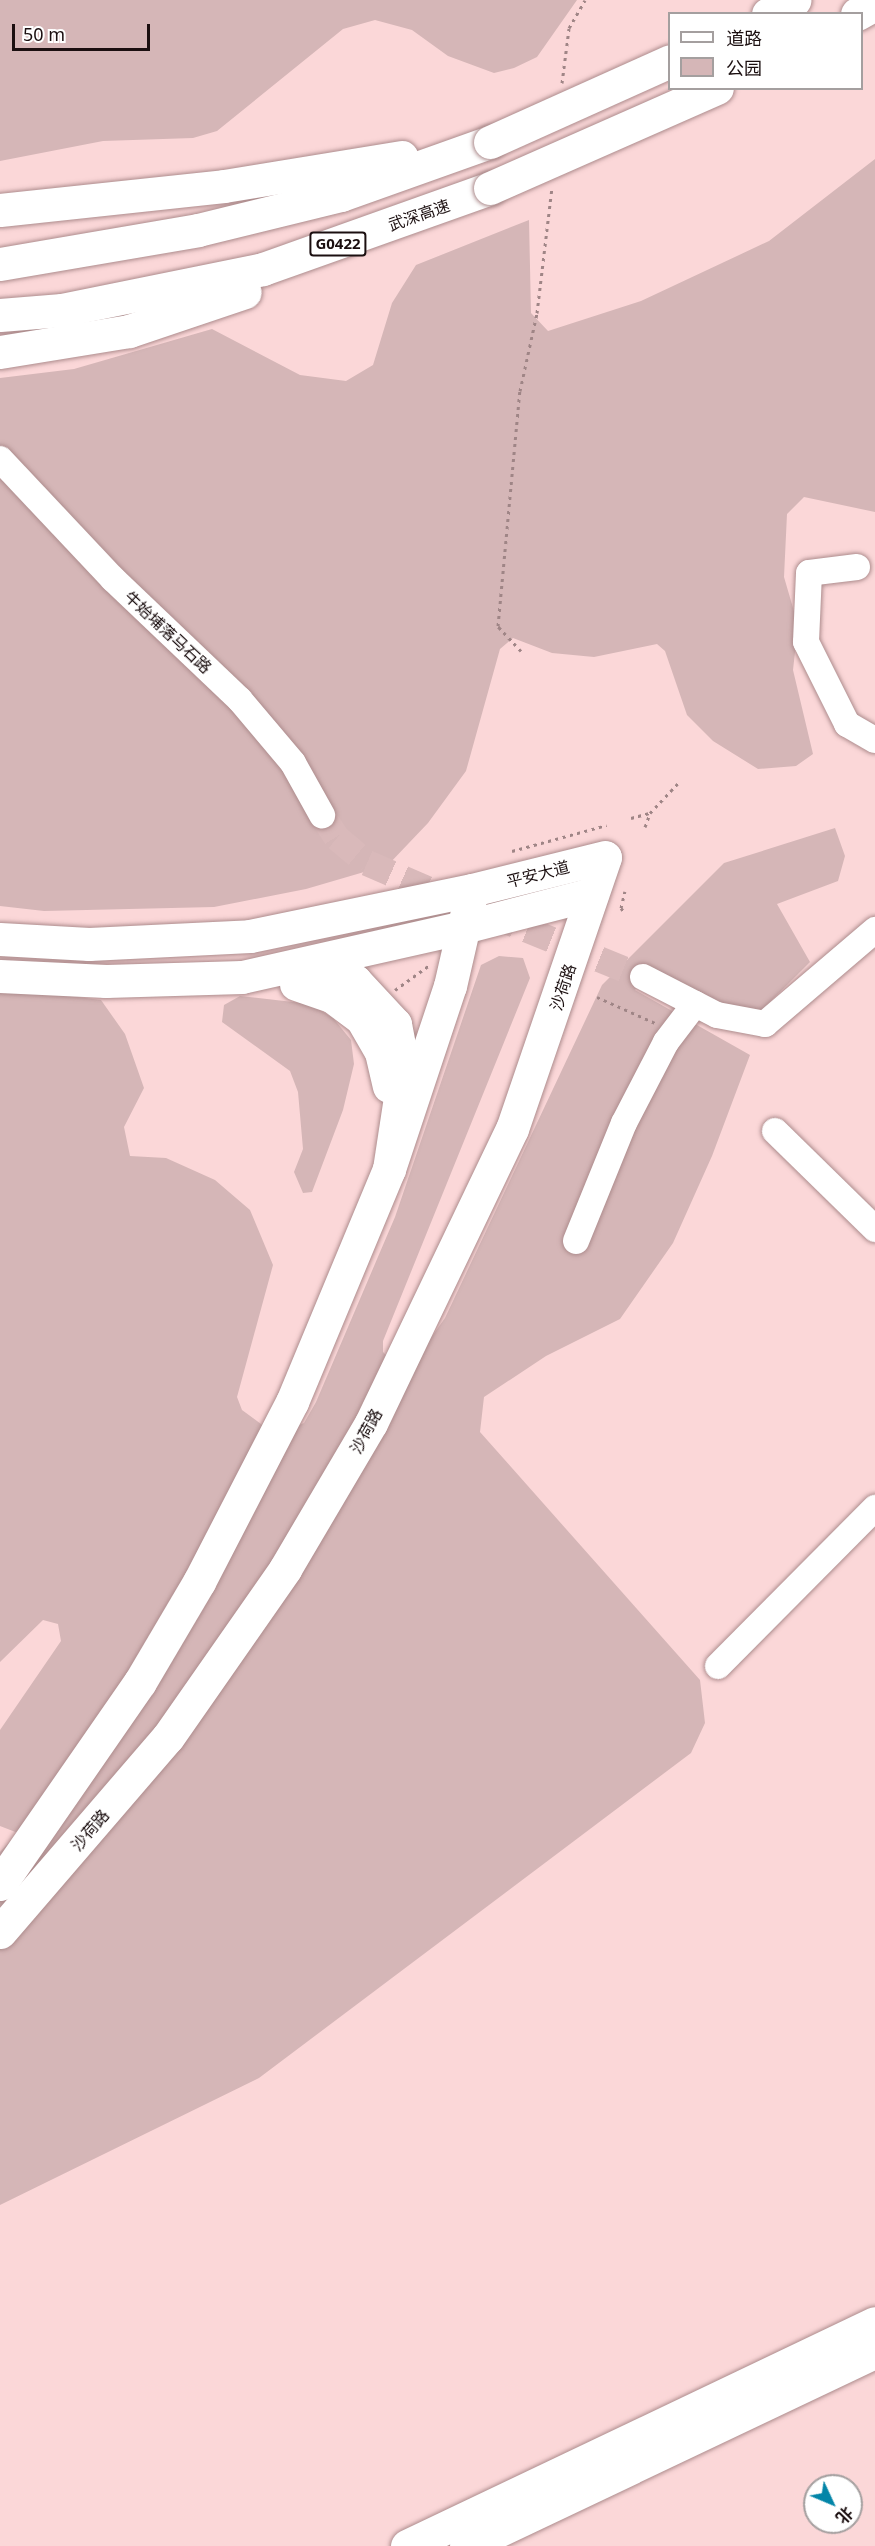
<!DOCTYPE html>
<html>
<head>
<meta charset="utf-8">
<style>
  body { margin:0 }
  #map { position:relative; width:875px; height:2546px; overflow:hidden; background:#fbd7d8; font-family:"Noto Sans","Noto Sans SC",sans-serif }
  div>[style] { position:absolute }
  .green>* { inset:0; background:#d5b6b7 }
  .minor-tunnel>* { height:26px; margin-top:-13px; transform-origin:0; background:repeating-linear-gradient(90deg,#d9b9ba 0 26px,transparent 0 39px) }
  .path>* { height:3px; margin-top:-1.5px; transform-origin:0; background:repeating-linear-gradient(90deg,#9f8586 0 3px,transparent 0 7.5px) }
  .roads { filter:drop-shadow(0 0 2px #ad8c8d) drop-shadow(0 0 2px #ad8c8d) }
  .minor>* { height:26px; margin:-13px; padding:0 13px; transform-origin:13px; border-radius:13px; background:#fff }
  .major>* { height:33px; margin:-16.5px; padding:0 16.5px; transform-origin:16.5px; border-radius:16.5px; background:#fff }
  .highway>* { height:33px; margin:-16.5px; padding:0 16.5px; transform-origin:16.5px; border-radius:16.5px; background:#fff }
  .bridges { filter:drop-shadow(0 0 2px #ad8c8d) drop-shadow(0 0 2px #ad8c8d) }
  .highway-bridge>* { height:33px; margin:-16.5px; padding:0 16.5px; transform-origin:16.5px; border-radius:16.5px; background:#fff }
  span { translate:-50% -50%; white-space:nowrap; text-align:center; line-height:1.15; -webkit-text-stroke:6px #fff; paint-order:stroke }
  .shield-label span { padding:2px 4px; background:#fff; border:2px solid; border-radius:4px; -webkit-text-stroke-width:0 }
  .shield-label { font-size:15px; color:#1b0f10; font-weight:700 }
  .street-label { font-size:16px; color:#1b0f10 }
  .legend { position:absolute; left:668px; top:12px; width:195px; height:78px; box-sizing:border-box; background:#fff; border:2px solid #a49f9f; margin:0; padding:8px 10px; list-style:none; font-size:18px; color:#1b0f10 }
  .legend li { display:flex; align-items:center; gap:12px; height:30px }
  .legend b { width:30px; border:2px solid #a49f9f }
  .north { position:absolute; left:803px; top:2474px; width:60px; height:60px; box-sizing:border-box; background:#fff; border:2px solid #a49f9f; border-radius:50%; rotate:134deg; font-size:16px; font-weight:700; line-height:24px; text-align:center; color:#1b0f10 }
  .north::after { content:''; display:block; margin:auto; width:21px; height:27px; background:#0385a8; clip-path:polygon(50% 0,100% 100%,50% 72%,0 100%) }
  .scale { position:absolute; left:12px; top:24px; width:138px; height:27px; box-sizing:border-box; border:3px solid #1b0f10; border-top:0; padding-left:8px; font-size:18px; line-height:21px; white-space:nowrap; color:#1b0f10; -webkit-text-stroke:4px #fff; paint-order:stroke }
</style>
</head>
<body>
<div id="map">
  <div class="green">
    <i style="clip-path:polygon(0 0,577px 0,537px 57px,514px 68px,494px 73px,448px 56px,412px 30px,375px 20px,343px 29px,217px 131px,193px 138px,103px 141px,0 161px)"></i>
    <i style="clip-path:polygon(875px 159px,875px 512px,804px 497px,787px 514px,784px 577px,798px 625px,793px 670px,813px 754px,796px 766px,758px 769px,713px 741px,687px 715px,665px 651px,657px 644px,594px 657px,552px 653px,513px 638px,500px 649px,466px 771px,428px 823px,388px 865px,306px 889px,214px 907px,44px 911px,0 906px,0 378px,74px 369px,212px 329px,300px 375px,346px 381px,373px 365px,392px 303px,416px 265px,529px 220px,531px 313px,548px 331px,641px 301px,769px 241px)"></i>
    <i style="clip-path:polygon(835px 828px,845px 856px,838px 881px,777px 904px,810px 962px,762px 1010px,717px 1003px,648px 966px,635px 990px,750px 1055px,712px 1156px,673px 1243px,620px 1319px,546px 1356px,484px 1397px,480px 1432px,700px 1680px,705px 1723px,691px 1753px,259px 2078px,0 2205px,0 1852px,18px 1833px,0 1826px,0 1730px,61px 1641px,58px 1624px,43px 1620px,0 1662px,0 987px,101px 1000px,125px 1034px,144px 1088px,124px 1127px,130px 1156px,166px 1158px,215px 1180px,250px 1210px,273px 1265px,237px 1397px,242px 1410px,265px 1427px,283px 1431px,304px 1423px,316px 1402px,395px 1217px,481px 965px,499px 956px,523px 958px,530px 978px,383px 1341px,383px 1352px,393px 1362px,416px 1359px,445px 1318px,602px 985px,724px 863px)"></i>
    <i style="clip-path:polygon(240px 996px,310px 1004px,333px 1018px,351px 1040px,354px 1064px,343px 1110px,312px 1192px,303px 1193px,294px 1172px,303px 1149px,298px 1092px,290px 1071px,222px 1022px,224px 1005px)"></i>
  </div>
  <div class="minor-tunnel">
    <i style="left:322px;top:815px;width:27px;rotate:57deg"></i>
    <i style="left:337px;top:838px;width:39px;rotate:40deg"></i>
    <i style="left:367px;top:863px;width:88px;rotate:23.4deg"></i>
    <i style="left:491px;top:915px;width:164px;rotate:22.2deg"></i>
  </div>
  <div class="path">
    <i style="left:562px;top:83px;width:55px;rotate:-82.7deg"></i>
    <i style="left:569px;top:28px;width:32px;rotate:-60deg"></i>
    <i style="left:521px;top:651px;width:34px;rotate:-133deg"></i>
    <i style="left:498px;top:626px;width:236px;rotate:-84.7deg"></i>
    <i style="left:520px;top:391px;width:80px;rotate:-77.7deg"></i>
    <i style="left:537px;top:313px;width:126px;rotate:-83.2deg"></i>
    <i style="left:631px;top:818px;width:20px;rotate:-15deg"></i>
    <i style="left:645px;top:827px;width:15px;rotate:-70deg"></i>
    <i style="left:650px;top:813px;width:44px;rotate:-46.8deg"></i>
    <i style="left:512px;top:851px;width:98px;rotate:-15.3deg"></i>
    <i style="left:621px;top:908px;width:17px;rotate:-77deg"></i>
    <i style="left:621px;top:908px;width:6px;rotate:51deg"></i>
    <i style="left:395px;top:990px;width:44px;rotate:-35.8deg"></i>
    <i style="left:597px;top:997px;width:64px;rotate:24.1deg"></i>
  </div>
  <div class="roads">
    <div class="minor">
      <i style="left:0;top:459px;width:165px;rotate:46.7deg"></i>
      <i style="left:113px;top:579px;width:175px;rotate:43.6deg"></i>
      <i style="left:240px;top:700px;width:82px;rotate:49.9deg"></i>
      <i style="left:293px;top:763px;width:60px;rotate:60.9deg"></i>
      <i style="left:857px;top:567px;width:48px;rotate:172.9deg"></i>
      <i style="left:809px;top:573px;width:69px;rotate:92.5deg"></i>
      <i style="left:806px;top:642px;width:92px;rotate:63.4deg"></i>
      <i style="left:847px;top:724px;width:32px;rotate:30deg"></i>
      <i style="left:643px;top:977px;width:83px;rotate:27.2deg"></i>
      <i style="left:717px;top:1015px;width:49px;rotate:10.6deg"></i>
      <i style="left:765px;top:1024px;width:145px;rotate:-40.5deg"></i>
      <i style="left:775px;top:1131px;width:140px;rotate:44.4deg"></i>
      <i style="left:576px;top:1241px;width:127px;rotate:-67.9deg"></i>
      <i style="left:624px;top:1123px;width:91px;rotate:-62.6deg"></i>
      <i style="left:666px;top:1042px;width:48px;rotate:-52.7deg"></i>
      <i style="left:718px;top:1666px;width:223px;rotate:-45.2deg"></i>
    </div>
    <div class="major">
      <i style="left:464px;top:927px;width:132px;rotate:-14.5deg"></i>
      <i style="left:0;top:1884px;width:246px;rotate:-55.3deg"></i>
      <i style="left:140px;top:1682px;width:116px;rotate:-59.5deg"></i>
      <i style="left:199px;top:1582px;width:203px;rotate:-62.7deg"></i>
      <i style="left:292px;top:1402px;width:252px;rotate:-67.4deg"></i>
      <i style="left:389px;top:1169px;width:193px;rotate:-71.6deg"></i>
      <i style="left:450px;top:986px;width:98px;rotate:-77.1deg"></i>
      <i style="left:472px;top:890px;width:137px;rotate:-13.9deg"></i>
      <i style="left:0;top:1932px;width:257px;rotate:-49.3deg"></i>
      <i style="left:168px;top:1737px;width:205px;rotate:-55.1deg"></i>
      <i style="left:285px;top:1569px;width:169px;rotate:-59.5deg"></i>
      <i style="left:371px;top:1423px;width:326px;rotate:-64.4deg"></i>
      <i style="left:512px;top:1129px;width:287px;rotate:-71.1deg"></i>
      <i style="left:407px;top:2546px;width:518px;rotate:-25.48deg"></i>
      <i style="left:466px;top:2546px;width:453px;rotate:-25.4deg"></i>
    </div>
    <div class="highway">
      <i style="left:768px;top:14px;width:30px;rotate:-28deg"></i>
      <i style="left:857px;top:14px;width:21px;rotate:-29deg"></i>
      <i style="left:0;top:210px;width:225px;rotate:-6.1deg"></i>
      <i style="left:224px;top:186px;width:180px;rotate:-9.3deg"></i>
      <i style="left:0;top:264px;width:201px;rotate:-9.7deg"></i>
      <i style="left:198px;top:230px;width:147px;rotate:-13.8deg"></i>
      <i style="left:341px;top:195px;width:158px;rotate:-19.6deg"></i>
      <i style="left:0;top:315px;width:62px;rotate:-4.6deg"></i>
      <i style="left:62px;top:310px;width:205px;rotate:-11.5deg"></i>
      <i style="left:263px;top:269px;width:241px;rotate:-19.6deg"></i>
      <i style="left:0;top:352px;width:131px;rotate:-9.2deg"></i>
      <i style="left:129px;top:331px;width:122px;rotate:-18.6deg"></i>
      <i style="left:0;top:939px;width:89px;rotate:3.2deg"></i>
      <i style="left:89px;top:944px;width:161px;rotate:-2.8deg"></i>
      <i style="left:250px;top:936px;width:227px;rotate:-11.7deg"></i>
      <i style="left:301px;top:972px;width:55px;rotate:9.5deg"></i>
      <i style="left:355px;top:981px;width:59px;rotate:47.1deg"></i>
      <i style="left:395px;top:1024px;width:48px;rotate:79.2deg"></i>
      <i style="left:404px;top:1071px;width:99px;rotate:98.7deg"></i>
      <i style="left:0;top:976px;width:106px;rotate:2.7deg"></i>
      <i style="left:106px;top:981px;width:136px;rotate:-1.7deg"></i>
      <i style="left:242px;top:977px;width:228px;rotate:-12.7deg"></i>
      <i style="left:296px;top:984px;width:39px;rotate:19deg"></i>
      <i style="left:333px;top:997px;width:36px;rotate:37deg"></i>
      <i style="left:362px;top:1019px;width:38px;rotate:60deg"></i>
      <i style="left:381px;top:1052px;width:35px;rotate:77deg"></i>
    </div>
  </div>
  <div class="bridges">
    <div class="highway-bridge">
      <i style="left:490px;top:142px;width:197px;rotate:-24.2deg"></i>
      <i style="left:490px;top:188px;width:248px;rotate:-23.8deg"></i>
    </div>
  </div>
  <div class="shield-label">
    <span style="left:338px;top:244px">G0422</span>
  </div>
  <div class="street-label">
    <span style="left:419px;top:215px;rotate:-19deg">武深高速</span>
    <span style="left:168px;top:632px;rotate:43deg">牛始埔落马石路</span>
    <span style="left:538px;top:874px;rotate:-14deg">平安大道</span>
    <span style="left:563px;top:987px;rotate:-72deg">沙荷路</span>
    <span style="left:366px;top:1431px;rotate:-61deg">沙荷路</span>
    <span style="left:90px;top:1830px;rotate:-49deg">沙荷路</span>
  </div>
  <ul class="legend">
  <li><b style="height:8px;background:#fff"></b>道路</li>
  <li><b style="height:16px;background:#d5b6b7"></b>公园</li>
  </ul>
  <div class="north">北</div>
  <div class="scale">50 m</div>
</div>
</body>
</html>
